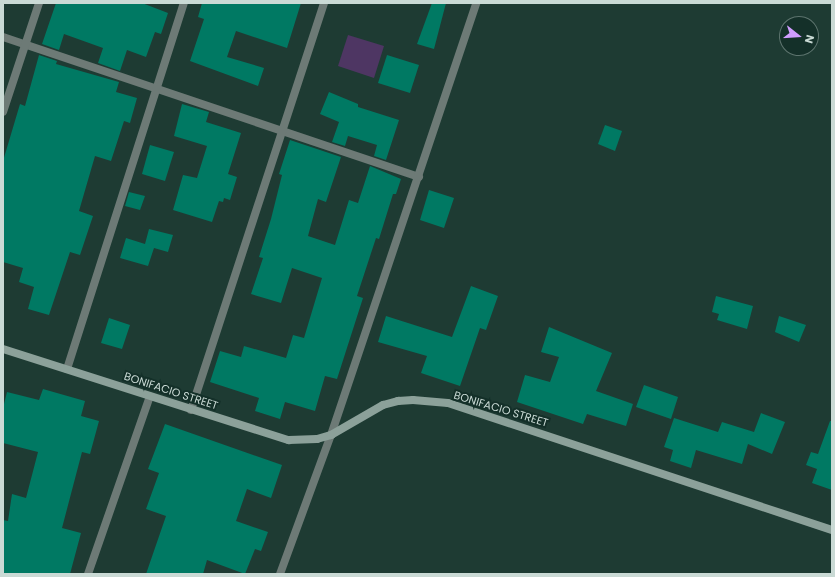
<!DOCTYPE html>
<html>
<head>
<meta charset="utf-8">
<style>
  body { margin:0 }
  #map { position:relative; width:835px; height:577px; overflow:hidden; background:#1e3b33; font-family:Poppins,sans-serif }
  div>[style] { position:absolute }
  .green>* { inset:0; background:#4e3663 }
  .building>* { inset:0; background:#007963 }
  .street>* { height:8px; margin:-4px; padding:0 4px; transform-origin:4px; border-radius:4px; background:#6d7a76 }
  .secondary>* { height:8px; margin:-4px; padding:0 4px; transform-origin:4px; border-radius:4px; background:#8ca19a }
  span { translate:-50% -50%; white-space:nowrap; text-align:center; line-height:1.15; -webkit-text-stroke:4px #143029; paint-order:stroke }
  .street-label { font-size:11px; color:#cadad5 }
  .frame { position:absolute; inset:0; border:4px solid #cadad5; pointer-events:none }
  .north { position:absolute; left:779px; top:16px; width:40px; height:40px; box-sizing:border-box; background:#143029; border:1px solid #5d746e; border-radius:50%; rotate:107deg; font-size:11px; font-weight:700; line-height:16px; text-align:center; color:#cadad5 }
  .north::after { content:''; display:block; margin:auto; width:14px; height:18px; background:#d09dff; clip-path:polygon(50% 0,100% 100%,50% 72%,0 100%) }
</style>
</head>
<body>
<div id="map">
  <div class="green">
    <i style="clip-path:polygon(348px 35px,384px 46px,374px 78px,338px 66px)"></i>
  </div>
  <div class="building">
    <i style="clip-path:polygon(56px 3px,142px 3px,168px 13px,161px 34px,155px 32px,146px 57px,127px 50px,120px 71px,98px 63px,103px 48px,64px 34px,59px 50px,42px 44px)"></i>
    <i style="clip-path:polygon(202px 3px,301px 3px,287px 48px,236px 31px,227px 57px,264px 68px,258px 86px,190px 61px,204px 19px,198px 17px)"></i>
    <i style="clip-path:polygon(432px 3px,446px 3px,434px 49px,417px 44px)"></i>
    <i style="clip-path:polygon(39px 55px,57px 61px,56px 64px,119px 82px,116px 92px,137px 98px,130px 123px,124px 121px,111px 161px,95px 156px,79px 211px,93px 216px,80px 255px,70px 252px,49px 315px,28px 309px,34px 287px,19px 282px,23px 268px,3px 262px,3px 161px,20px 104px,25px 106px)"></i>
    <i style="clip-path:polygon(387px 55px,419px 65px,410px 93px,378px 83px)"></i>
    <i style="clip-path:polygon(329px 92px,358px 104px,358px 107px,399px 120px,386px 160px,374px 156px,377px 145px,348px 136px,345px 146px,332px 142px,339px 122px,320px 114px)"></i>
    <i style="clip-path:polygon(182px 104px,209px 112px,206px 122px,241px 133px,228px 174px,237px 177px,230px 200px,224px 198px,223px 202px,219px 201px,212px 222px,173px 210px,183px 175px,197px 178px,207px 146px,174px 136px)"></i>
    <i style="clip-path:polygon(605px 125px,622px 131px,615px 151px,598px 144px)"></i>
    <i style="clip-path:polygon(290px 140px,341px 157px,326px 202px,318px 199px,308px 236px,335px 245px,349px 200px,358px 203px,370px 166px,401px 179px,396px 194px,393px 194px,379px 239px,376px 238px,357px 296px,363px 298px,337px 379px,325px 376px,315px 411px,285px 402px,280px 419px,255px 411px,259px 398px,210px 382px,220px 351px,241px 357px,244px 346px,286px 358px,293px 335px,304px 338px,322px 278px,292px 268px,281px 303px,251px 294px,263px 258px,259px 257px,271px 219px,282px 175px,279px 174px)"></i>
    <i style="clip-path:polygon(150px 145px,174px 152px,165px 181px,142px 174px)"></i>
    <i style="clip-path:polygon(429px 190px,454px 198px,444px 228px,420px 220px)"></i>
    <i style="clip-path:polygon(129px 192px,145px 196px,140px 210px,125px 206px)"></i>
    <i style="clip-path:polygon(149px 229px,173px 235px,168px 252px,154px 248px,148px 266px,120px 258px,126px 238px,145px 244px)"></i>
    <i style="clip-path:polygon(471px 286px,498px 296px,486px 330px,480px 328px,460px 386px,421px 373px,427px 356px,378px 342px,386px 316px,452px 337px)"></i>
    <i style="clip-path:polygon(716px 296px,753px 306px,747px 329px,717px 320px,719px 314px,712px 312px)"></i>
    <i style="clip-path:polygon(779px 316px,806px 325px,799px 342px,775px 332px)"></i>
    <i style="clip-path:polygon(109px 318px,130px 325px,122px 349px,101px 343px)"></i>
    <i style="clip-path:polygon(549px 327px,612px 353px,596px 391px,633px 404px,626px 426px,587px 414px,583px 424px,517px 402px,525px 375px,550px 382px,559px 357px,541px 352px)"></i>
    <i style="clip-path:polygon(644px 385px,678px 397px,671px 419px,636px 407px)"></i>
    <i style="clip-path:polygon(43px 389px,85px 401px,81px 416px,99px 421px,90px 454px,82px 452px,62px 528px,81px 533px,70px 574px,3px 574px,3px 520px,8px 521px,12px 494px,26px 498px,38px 452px,3px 443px,3px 408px,7px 392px,39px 400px)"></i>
    <i style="clip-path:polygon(761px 413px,785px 422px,772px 454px,748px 444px,742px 464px,696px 450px,691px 468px,670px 461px,673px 450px,664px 447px,674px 418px,718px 432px,722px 422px,754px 432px)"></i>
    <i style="clip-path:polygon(830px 421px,832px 421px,832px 490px,812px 483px,817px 469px,806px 465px,811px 452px,818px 454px)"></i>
    <i style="clip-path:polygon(165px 424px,282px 465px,271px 498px,247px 489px,236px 521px,268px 532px,261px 551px,255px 549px,245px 574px,207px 560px,203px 574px,146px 574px,166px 516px,146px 509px,159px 473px,148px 469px)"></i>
  </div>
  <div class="street">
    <i style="left:3px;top:37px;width:439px;rotate:18.6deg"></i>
    <i style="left:3px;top:112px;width:115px;rotate:-71.7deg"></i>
    <i style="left:67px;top:369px;width:384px;rotate:-72.3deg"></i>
    <i style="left:191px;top:410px;width:428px;rotate:-71.9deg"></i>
    <i style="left:88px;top:574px;width:188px;rotate:-70.8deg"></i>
    <i style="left:280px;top:574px;width:148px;rotate:-69.9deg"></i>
    <i style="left:331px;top:435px;width:456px;rotate:-71.4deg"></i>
  </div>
  <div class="secondary">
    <i style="left:3px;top:349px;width:300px;rotate:17.7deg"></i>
    <i style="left:289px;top:440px;width:28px;rotate:-2deg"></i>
    <i style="left:317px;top:439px;width:15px;rotate:-16deg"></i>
    <i style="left:331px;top:435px;width:60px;rotate:-30deg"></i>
    <i style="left:383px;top:405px;width:16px;rotate:-15deg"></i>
    <i style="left:398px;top:401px;width:15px;rotate:-4deg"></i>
    <i style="left:413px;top:400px;width:35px;rotate:5deg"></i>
    <i style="left:448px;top:403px;width:404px;rotate:18.3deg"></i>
  </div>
  <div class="street-label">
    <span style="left:171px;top:391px;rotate:18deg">BONIFACIO STREET</span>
    <span style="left:501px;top:409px;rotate:17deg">BONIFACIO STREET</span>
  </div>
  <div class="frame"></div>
  <div class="north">N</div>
</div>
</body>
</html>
